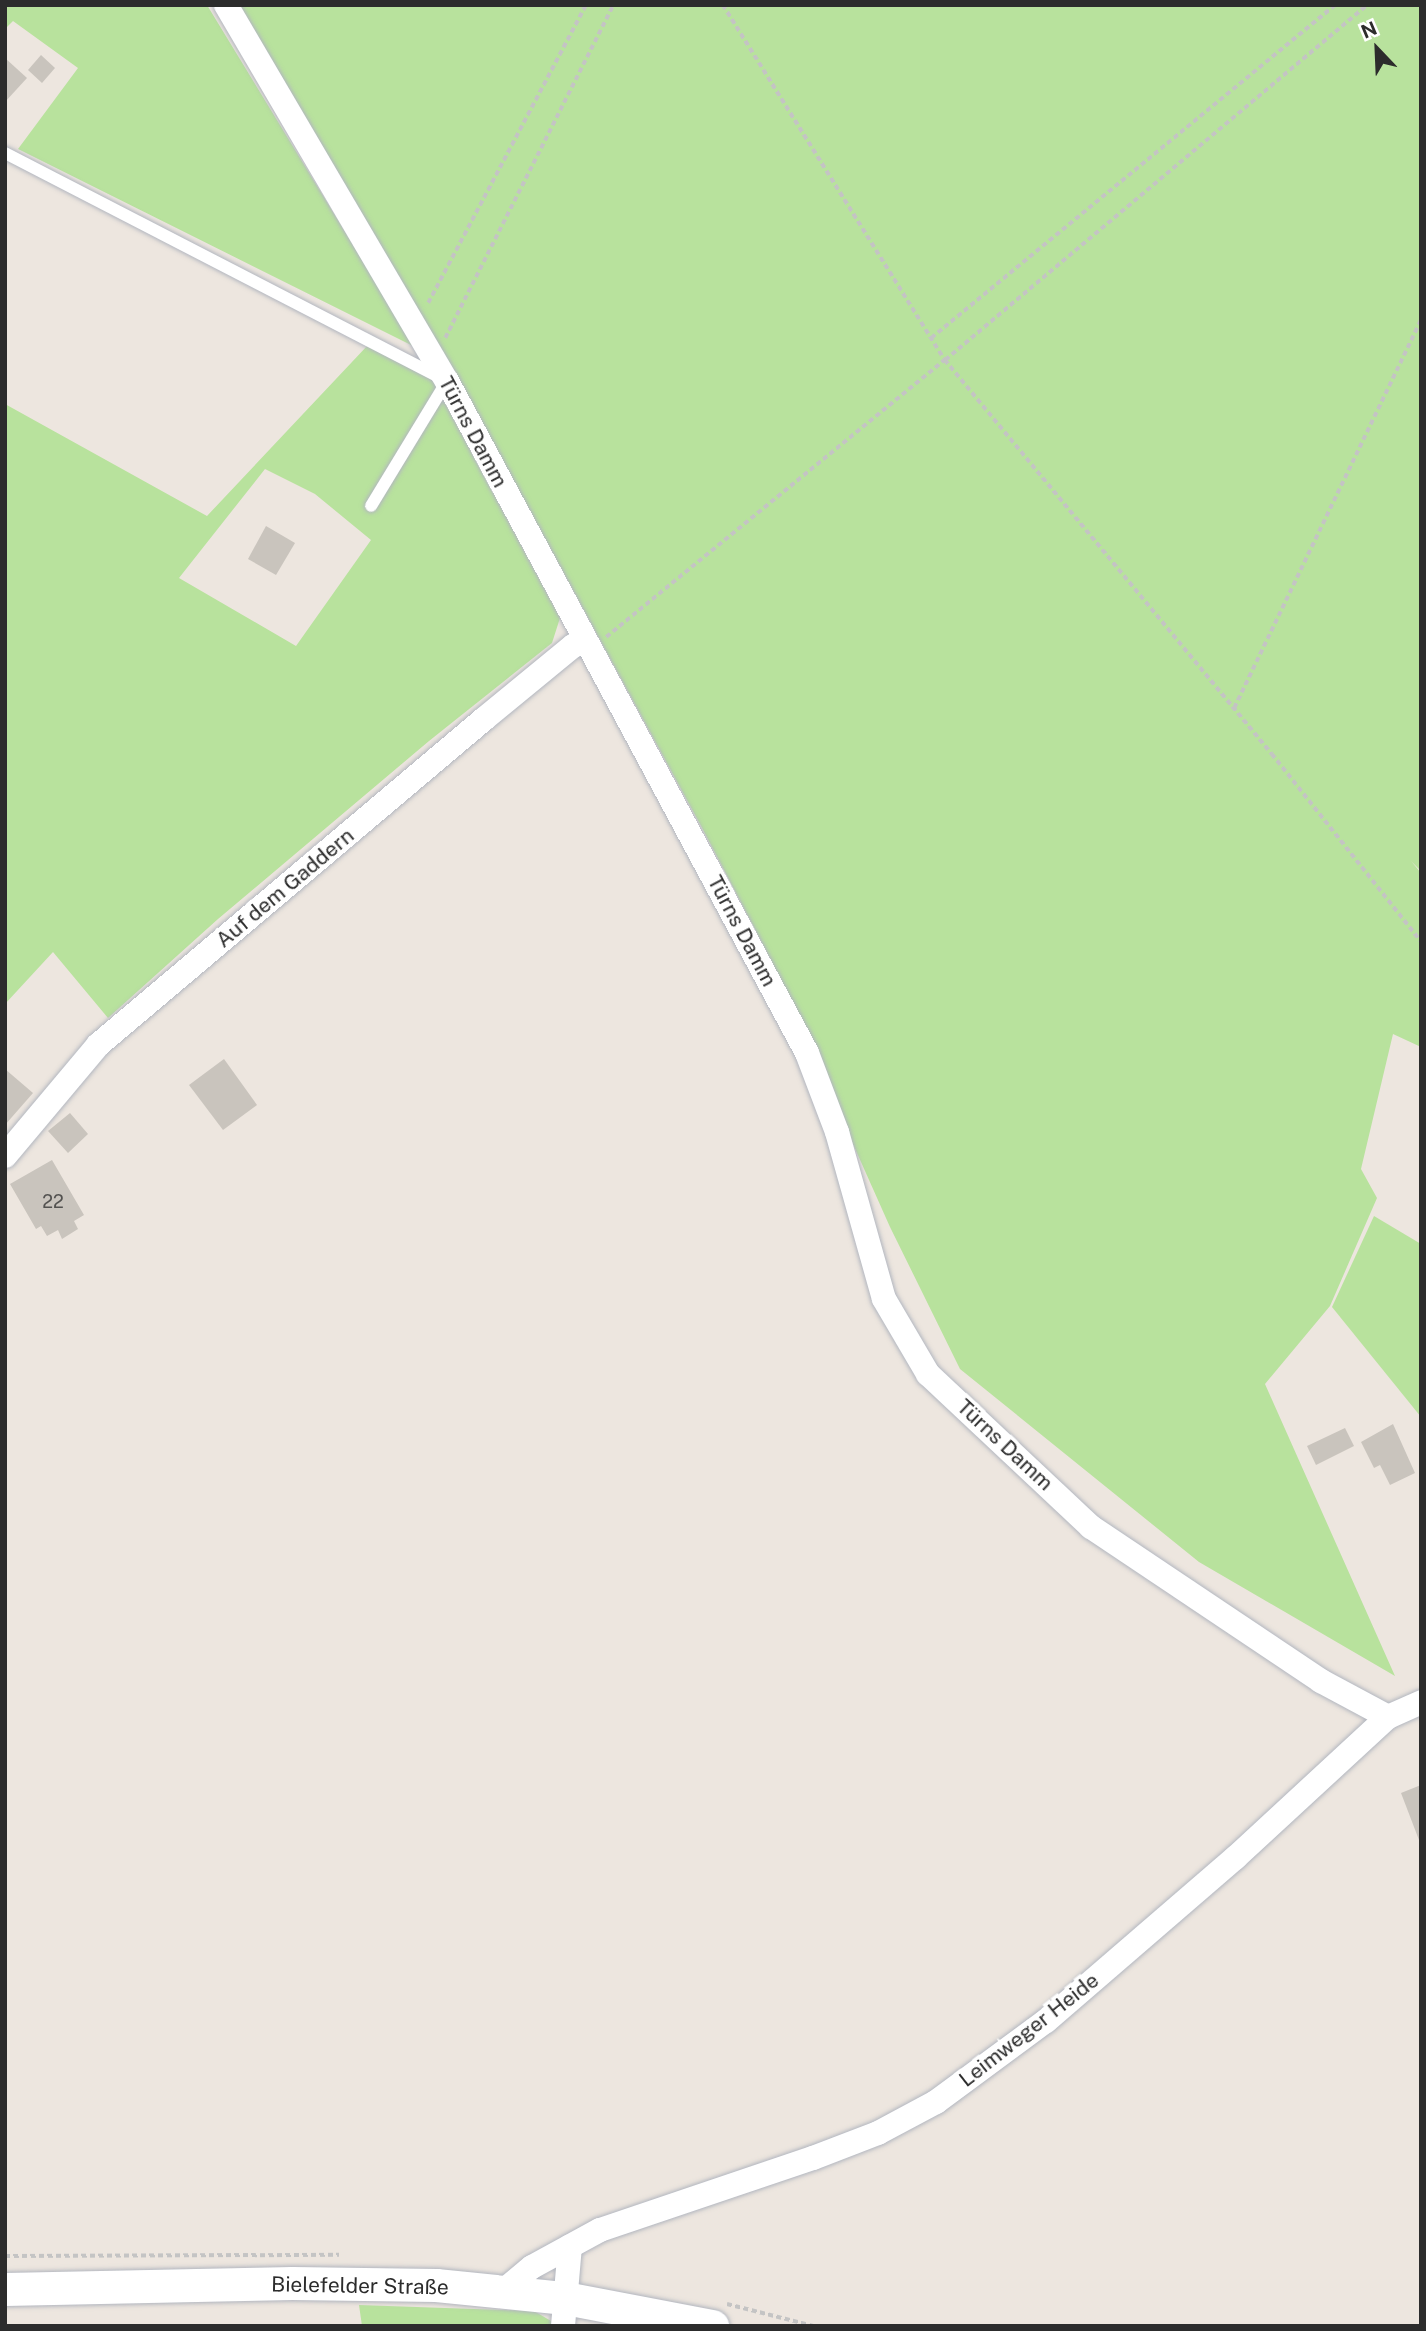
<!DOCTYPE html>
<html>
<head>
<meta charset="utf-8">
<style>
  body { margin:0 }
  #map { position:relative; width:1426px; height:2331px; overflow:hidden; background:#ede6df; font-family:"Public Sans",sans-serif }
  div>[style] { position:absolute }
  .green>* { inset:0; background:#b8e29d }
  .building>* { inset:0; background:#c9c4bd }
  .path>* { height:3.5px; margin-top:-1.75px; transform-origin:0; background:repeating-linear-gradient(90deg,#c4c4c4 0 5px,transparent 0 8.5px) }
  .roads { filter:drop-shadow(0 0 2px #b2b6bf) drop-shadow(0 0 2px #b2b6bf) }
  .lane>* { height:12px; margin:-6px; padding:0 6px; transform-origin:6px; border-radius:6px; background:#fff }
  .street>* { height:24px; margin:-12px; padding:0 12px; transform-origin:12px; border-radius:12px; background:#fff }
  .secondary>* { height:33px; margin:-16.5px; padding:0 16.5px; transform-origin:16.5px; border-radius:16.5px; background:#fff }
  span { translate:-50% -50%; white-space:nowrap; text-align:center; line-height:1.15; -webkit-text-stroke:7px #fff; paint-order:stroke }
  .number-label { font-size:18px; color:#535250 }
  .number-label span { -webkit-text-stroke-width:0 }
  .street-label { font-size:21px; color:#2c2c2c }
  .frame { position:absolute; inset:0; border:7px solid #2c2c2c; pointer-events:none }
  .north { position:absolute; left:1342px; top:14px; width:70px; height:70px; -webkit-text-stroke:5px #fff; paint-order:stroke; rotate:337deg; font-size:19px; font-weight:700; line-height:28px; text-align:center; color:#2c2c2c }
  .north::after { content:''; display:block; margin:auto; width:24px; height:32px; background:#2c2c2c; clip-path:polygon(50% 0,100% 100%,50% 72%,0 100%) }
</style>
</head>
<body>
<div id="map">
  <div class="green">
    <i style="clip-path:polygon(5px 5px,207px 5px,415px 347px,18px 149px,78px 68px,13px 21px,5px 29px)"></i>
    <i style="clip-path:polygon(234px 5px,1421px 5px,1421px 871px,1411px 861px,1421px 873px,1421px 1047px,1393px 1034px,1361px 1169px,1377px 1198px,1330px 1306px,1265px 1384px,1395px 1676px,1199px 1562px,960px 1369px,890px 1227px,770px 958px,701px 826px,528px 507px)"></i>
    <i style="clip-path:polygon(evenodd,368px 345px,432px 379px,560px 618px,552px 643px,429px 741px,218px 919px,108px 1018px,53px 952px,5px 1004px,5px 404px,207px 516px,368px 345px,265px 469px,315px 494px,371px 540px,296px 646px,179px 578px,265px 469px)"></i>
    <i style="clip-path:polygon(1374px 1216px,1421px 1244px,1421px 1417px,1332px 1307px)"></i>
    <i style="clip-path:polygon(359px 2305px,534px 2311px,551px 2321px,552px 2326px,362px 2326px)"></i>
  </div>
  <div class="building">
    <i style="clip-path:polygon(41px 55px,55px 68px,42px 83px,28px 70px)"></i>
    <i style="clip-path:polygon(5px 58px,27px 78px,5px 102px)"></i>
    <i style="clip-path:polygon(266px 526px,295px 543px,276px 575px,248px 559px)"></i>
    <i style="clip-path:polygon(224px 1059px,257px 1105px,223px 1130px,189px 1085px)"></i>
    <i style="clip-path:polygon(5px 1069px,33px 1093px,5px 1125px)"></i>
    <i style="clip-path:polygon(70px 1113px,88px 1134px,68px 1153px,48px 1131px)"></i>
    <i style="clip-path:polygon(52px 1160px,84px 1215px,74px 1221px,78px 1229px,62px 1239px,58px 1230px,47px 1236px,41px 1226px,36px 1229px,10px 1184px)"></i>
    <i style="clip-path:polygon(1393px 1424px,1415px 1473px,1390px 1485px,1380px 1465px,1374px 1468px,1361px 1442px)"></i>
    <i style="clip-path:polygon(1345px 1428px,1354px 1446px,1316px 1465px,1307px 1446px)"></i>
    <i style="clip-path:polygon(1421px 1785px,1421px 1840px,1419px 1840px,1401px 1793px)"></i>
  </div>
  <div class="path">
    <i style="left:723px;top:5px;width:419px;rotate:58deg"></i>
    <i style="left:945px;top:360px;width:512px;rotate:50.31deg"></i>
    <i style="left:1272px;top:754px;width:239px;rotate:51.5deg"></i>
    <i style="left:428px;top:303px;width:337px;rotate:-62.1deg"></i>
    <i style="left:445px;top:338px;width:373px;rotate:-63.2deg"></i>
    <i style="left:931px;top:338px;width:524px;rotate:-39.5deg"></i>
    <i style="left:606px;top:637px;width:438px;rotate:-39.3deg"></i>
    <i style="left:945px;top:360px;width:551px;rotate:-40.07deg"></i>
    <i style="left:1234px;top:708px;width:432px;rotate:-64.3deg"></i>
    <i style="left:5px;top:2256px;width:334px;rotate:-0.2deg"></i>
    <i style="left:727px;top:2304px;width:90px;rotate:14.2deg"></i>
  </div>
  <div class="roads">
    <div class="lane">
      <i style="left:5px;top:153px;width:497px;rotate:27.3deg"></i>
      <i style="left:447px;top:381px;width:146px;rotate:121.3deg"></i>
    </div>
    <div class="street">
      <i style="left:226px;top:5px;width:436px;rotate:59.6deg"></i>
      <i style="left:447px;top:381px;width:762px;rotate:61.82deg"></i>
      <i style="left:807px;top:1053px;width:85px;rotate:69.2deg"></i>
      <i style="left:837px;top:1132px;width:173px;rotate:74.3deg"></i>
      <i style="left:884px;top:1299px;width:87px;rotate:59.6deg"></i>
      <i style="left:928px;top:1374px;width:224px;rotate:43.2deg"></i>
      <i style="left:1091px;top:1527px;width:277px;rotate:33.8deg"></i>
      <i style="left:1321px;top:1681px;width:76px;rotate:28.2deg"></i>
      <i style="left:5px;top:1156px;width:145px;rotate:-50deg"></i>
      <i style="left:98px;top:1045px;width:505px;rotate:-40.18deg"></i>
      <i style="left:484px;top:719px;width:115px;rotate:-39.4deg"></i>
      <i style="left:573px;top:646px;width:13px;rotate:-27deg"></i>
      <i style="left:502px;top:2292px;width:39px;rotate:-40deg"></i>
      <i style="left:532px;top:2267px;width:77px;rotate:-28.6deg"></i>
      <i style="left:600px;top:2230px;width:225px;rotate:-18.7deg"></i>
      <i style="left:813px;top:2158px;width:70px;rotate:-21deg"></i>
      <i style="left:878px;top:2133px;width:66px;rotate:-28.1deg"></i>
      <i style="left:936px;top:2102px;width:137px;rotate:-36.4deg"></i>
      <i style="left:1046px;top:2021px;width:250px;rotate:-40.8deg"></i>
      <i style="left:1235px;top:1858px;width:208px;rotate:-42.7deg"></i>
      <i style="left:1388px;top:1717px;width:36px;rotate:-24deg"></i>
      <i style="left:563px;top:2326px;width:80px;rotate:-85deg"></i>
    </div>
    <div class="secondary">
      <i style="left:5px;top:2289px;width:287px;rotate:-1.2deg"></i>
      <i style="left:292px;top:2283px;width:144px;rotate:0.8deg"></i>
      <i style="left:436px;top:2285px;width:130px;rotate:5.8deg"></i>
      <i style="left:565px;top:2298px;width:150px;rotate:10.8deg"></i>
    </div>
  </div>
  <div class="number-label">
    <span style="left:53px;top:1202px">22</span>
  </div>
  <div class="street-label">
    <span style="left:473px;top:432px;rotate:62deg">Türns Damm</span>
    <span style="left:285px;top:888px;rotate:-40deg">Auf dem Gaddern</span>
    <span style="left:742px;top:931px;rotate:62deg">Türns Damm</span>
    <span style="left:1005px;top:1445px;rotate:43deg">Türns Damm</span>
    <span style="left:1029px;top:2030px;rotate:-38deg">Leimweger Heide</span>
    <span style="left:360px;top:2286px;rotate:1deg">Bielefelder Straße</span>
  </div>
  <div class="frame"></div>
  <div class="north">N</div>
</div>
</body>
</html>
